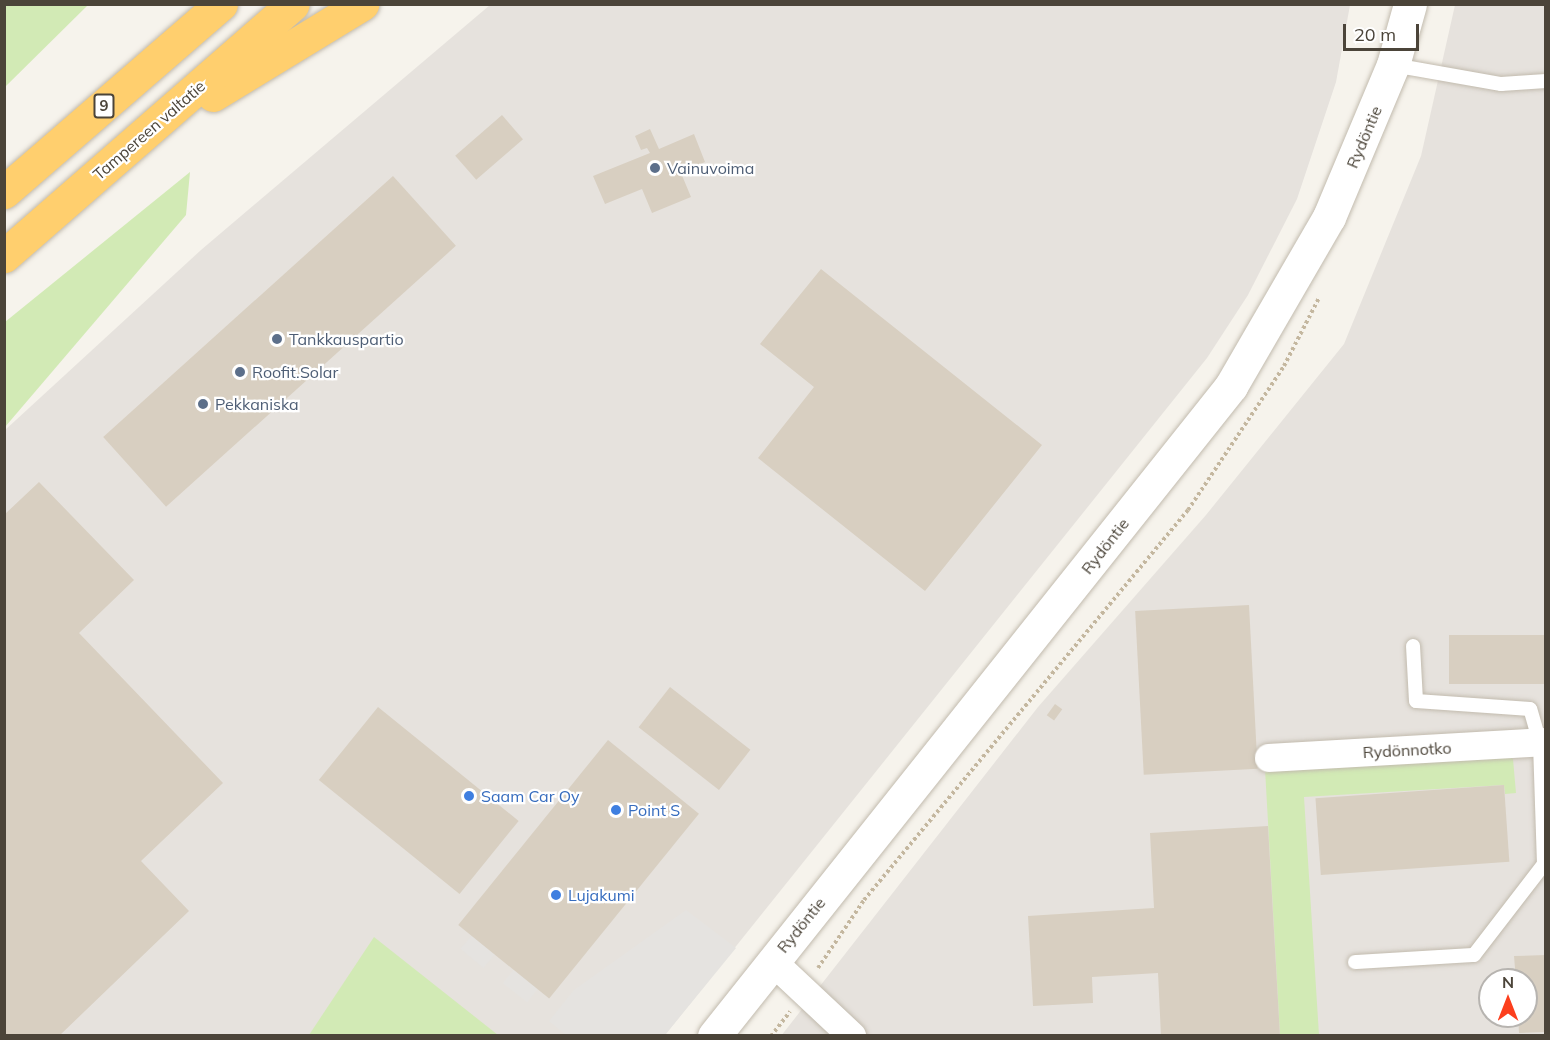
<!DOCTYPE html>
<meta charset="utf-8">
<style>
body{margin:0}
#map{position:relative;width:1550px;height:1040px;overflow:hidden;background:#f6f3ec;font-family:Mulish,sans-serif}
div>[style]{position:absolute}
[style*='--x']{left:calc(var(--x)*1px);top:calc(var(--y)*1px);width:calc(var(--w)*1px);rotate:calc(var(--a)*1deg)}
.industrial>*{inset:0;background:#e6e2dd}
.green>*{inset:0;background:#d2eab5}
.parking>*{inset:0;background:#e5e3e0;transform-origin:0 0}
.building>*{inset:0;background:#d8cfc1;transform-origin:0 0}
.path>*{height:4px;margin-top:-2px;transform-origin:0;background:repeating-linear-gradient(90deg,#c4b79f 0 3px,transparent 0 6px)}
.roads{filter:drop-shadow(0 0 2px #c2bbae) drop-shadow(0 0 2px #c2bbae)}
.service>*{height:14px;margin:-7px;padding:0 7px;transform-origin:7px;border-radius:7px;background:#fff}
.minor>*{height:28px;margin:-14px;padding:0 14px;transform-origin:14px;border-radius:14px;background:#fff}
.tertiary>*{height:33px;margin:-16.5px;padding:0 16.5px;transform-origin:16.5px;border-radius:16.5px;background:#fff}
.motorway>*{height:33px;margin:-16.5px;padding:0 16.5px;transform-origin:16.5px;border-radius:16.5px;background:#ffcf6e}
.dots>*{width:16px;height:16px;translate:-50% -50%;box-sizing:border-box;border:3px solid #fff;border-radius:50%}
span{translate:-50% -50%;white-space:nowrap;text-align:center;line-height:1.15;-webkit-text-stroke:4.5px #fff;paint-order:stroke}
.shield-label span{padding:2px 4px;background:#fff;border:2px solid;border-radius:4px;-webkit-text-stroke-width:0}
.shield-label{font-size:15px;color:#4b4439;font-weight:700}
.street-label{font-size:16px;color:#4b4439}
.service-label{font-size:16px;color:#4e5e75}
.left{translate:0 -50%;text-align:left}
.shop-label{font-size:16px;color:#366cbe}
.frame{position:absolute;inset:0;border:6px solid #4b4439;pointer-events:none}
.north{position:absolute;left:1478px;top:968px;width:60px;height:60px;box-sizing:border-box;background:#fff;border:2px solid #b7b4b0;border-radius:50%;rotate:0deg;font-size:16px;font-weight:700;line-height:24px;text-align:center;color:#4b4439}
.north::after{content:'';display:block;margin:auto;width:21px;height:27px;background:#fc3f1d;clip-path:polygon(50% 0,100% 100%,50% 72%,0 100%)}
.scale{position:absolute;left:1343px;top:24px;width:76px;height:27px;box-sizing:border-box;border:3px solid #4b4439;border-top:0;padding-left:8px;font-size:18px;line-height:21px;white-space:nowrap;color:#4b4439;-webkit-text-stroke:4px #fff;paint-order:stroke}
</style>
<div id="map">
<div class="industrial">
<div style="clip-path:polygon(490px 5px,1350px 5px,1336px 82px,1297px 199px,1248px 295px,1207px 358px,665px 1035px,5px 1035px,4px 431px,201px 250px)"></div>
<div style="clip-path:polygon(evenodd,1455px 5px,1545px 5px,1545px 1035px,781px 1036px,1038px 707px,1206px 515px,1344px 344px,1421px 156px,1455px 5px,1490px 980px,1526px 980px,1526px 1016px,1490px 1016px,1490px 980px)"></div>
</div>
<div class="green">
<div style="clip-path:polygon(5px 4px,88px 4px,88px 5px,5px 87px)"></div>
<div style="clip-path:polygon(190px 172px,186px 215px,5px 427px,5px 322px)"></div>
<div style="clip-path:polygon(1505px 753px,1513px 759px,1516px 793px,1505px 794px,1504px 785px,1304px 797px,1319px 1035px,1280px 1035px,1265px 769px)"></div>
<div style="clip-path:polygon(374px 937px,498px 1035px,309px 1035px)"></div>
</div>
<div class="parking">
<div style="clip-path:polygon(686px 910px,736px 948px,665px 1035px,566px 1035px,549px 1021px,574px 990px)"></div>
<div style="left:472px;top:935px;width:30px;height:18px;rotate:40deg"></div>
<div style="left:514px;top:969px;width:31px;height:18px;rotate:38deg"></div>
</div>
<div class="building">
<div style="left:502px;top:115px;width:32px;height:62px;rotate:49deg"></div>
<div style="clip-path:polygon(650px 129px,659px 149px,694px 134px,705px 162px,681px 173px,691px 197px,652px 213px,642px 189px,605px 204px,593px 176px,650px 153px,647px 148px,641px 150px,635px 136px)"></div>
<div style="left:393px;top:176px;width:94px;height:390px;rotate:48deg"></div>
<div style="clip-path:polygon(821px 269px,1042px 445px,925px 591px,758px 458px,814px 387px,760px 344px)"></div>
<div style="clip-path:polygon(39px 482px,134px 580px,79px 633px,223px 783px,141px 861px,189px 911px,59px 1036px,4px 1036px,4px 515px)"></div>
<div style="left:1249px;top:605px;width:164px;height:114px;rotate:87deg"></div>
<div style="left:1546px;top:635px;width:49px;height:97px;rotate:90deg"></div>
<div style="left:670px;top:687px;width:102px;height:51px;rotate:38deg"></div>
<div style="left:1055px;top:704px;width:9px;height:14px;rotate:36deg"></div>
<div style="left:378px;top:707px;width:181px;height:94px;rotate:39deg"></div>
<div style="left:608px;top:740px;width:117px;height:238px;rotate:39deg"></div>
<div style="left:1504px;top:785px;width:77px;height:189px;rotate:86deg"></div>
<div style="clip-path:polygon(1268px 826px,1280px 1036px,1161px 1036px,1158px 973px,1092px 977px,1093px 1003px,1033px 1006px,1028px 916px,1154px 908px,1150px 833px)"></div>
<div style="clip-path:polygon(1546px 955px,1546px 1032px,1519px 1033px,1518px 1016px,1526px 1016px,1526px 980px,1516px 980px,1514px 956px)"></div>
</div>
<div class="path">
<div style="--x:818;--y:968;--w:82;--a:-55.9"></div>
<div style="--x:864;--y:900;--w:507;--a:-50.28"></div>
<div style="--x:1188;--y:510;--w:173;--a:-56.3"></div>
<div style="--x:1284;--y:366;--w:76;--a:-62.8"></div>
<div style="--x:771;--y:1036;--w:31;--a:-52"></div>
</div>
<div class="roads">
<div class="service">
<div style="--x:1393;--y:65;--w:110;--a:10"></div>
<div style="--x:1501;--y:84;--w:45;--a:-3.8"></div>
<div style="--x:1355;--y:962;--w:119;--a:-3.4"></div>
<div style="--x:1474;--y:955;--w:115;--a:-52.4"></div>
<div style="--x:1544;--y:864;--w:121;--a:-91.9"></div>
<div style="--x:1540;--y:743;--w:35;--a:-106"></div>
<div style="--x:1530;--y:709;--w:114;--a:-176"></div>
<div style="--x:1416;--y:701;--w:55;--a:-93.1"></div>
</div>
<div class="minor">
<div style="--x:1269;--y:758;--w:277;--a:-3.3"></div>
<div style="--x:772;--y:961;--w:110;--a:43.2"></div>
</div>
<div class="tertiary">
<div style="--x:714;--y:1036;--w:831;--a:-51.5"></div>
<div style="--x:1231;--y:386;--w:195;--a:-59.9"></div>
<div style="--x:1329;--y:217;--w:165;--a:-67.2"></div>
<div style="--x:1393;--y:65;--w:63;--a:-74.4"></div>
</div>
<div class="motorway">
<div style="--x:213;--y:95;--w:175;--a:-31.4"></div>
<div style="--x:4;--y:192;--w:287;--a:-40.9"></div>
<div style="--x:4;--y:256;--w:383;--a:-41.1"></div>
</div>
</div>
<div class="dots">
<div style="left:655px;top:168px;background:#5c6f8a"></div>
<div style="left:277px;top:339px;background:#5c6f8a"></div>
<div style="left:240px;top:372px;background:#5c6f8a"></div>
<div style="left:203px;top:404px;background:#5c6f8a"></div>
<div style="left:469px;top:796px;background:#3f7fe0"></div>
<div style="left:616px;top:810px;background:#3f7fe0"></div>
<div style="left:556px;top:895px;background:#3f7fe0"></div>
</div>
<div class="shield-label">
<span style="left:104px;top:106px">9</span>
</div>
<div class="street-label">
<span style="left:149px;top:130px;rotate:-41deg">Tampereen valtatie</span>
<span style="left:1364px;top:137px;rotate:-67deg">Rydöntie</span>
<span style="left:1105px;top:546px;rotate:-52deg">Rydöntie</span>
<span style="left:1407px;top:750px;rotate:-3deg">Rydönnotko</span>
<span style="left:801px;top:925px;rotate:-51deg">Rydöntie</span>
</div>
<div class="service-label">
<span class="left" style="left:667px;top:168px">Vainuvoima</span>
<span class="left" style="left:289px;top:339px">Tankkauspartio</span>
<span class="left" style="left:252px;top:372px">Roofit.Solar</span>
<span class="left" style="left:215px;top:404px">Pekkaniska</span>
</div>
<div class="shop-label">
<span class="left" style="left:481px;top:796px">Saam Car Oy</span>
<span class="left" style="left:628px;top:810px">Point S</span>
<span class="left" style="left:568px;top:895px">Lujakumi</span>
</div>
<div class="frame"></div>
<div class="north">N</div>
<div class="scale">20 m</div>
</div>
